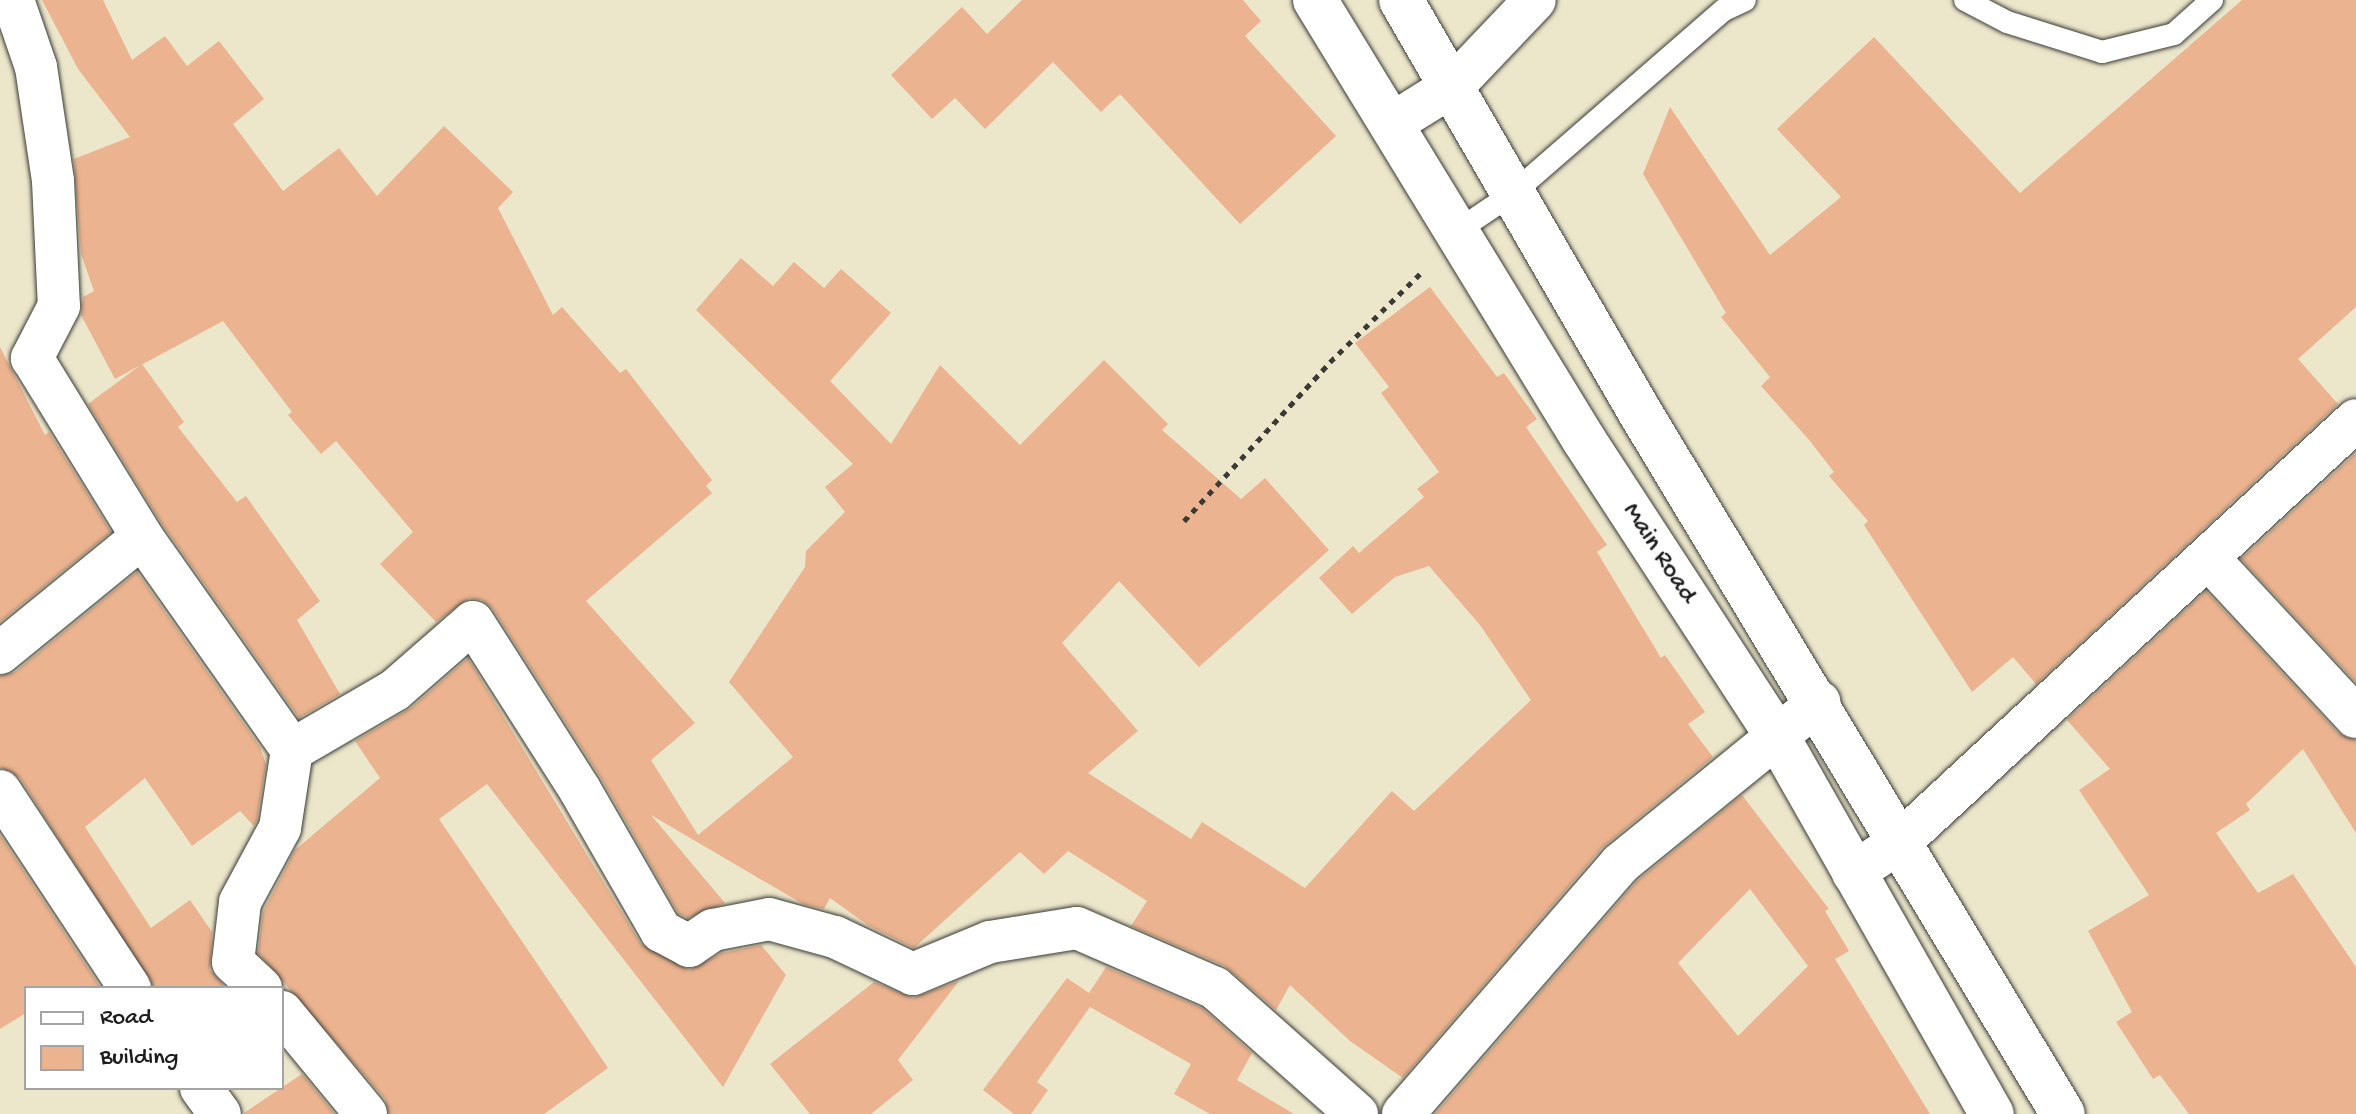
<!DOCTYPE html>
<style>
body{margin:0}
#map{position:relative;width:2356px;height:1114px;overflow:hidden;background:#ece7cb;font-family:"Gochi Hand",sans-serif}
div>[style]{position:absolute}
[style*='--x']{left:calc(var(--x)*1px);top:calc(var(--y)*1px);width:calc(var(--w)*1px);rotate:calc(var(--a)*1deg)}
.building>*{inset:0;background:#ebb38f}
.path>*{height:5px;margin-top:-2.5px;transform-origin:0;background:repeating-linear-gradient(90deg,#3b3a36 0 6px,transparent 0 12px)}
.roads{filter:drop-shadow(0 0 2px #3b3a36) drop-shadow(0 0 2px #3b3a36)}
.lane>*{height:22px;margin:-11px;padding:0 11px;transform-origin:11px;border-radius:11px;background:#fff}
.street>*{height:42px;margin:-21px;padding:0 21px;transform-origin:21px;border-radius:21px;background:#fff}
.primary>*{height:44px;margin:-22px;padding:0 22px;transform-origin:22px;border-radius:22px;background:#fff}
span{translate:-50% -50%;white-space:nowrap;text-align:center;line-height:1.15;-webkit-text-stroke:8px #fff;paint-order:stroke}
.street-label{font-size:26px;color:#1c1c1c}
.legend{position:absolute;left:24px;top:986px;width:260px;height:104px;box-sizing:border-box;background:#fff;border:2px solid #a4a4a4;margin:0;padding:10px 14px;list-style:none;font-size:24px;color:#1c1c1c}
.legend li{display:flex;align-items:center;gap:16px;height:40px}
.legend b{width:40px;border:2px solid #a4a4a4}
</style>
<div id="map">
<div class="building">
<div style="clip-path:polygon(42px 0,103px 0,132px 60px,165px 36px,187px 66px,219px 41px,264px 99px,233px 124px,283px 191px,339px 148px,377px 196px,444px 126px,513px 192px,498px 208px,553px 315px,562px 307px,620px 373px,626px 369px,712px 480px,706px 486px,712px 493px,586px 601px,695px 723px,651px 760px,698px 835px,793px 757px,729px 682px,805px 567px,806px 551px,845px 512px,825px 487px,853px 464px,696px 310px,741px 258px,773px 286px,794px 262px,824px 288px,841px 269px,891px 313px,830px 381px,891px 444px,940px 365px,1020px 445px,1104px 360px,1168px 424px,1162px 430px,1241px 499px,1265px 478px,1329px 550px,1199px 667px,1119px 581px,1062px 643px,1138px 731px,1088px 773px,1191px 839px,1202px 822px,1305px 888px,1392px 791px,1414px 811px,1531px 700px,1480px 625px,1429px 566px,1395px 577px,1352px 614px,1319px 578px,1353px 546px,1359px 553px,1424px 497px,1417px 489px,1439px 472px,1381px 393px,1389px 387px,1355px 343px,1430px 287px,1497px 377px,1504px 373px,1537px 419px,1526px 427px,1607px 545px,1597px 552px,1661px 658px,1665px 655px,1705px 712px,1688px 724px,1713px 757px,1602px 848px,1403px 1078px,1350px 1041px,1290px 985px,1276px 1010px,1225px 966px,1131px 926px,1147px 901px,1068px 851px,1044px 874px,1020px 852px,914px 948px,869px 926px,830px 898px,824px 909px,803px 904px,651px 815px,725px 903px,688px 918px,678px 913px,601px 778px,493px 609px,482px 600px,469px 598px,436px 622px,380px 564px,413px 532px,336px 441px,321px 454px,288px 415px,292px 412px,223px 321px,115px 379px,81px 315px,83px 297px,94px 291px,81px 254px,74px 159px,130px 137px,78px 69px)"></div>
<div style="clip-path:polygon(1022px 0,1243px 0,1261px 21px,1245px 36px,1336px 136px,1240px 224px,1120px 94px,1101px 112px,1053px 62px,985px 129px,955px 98px,932px 119px,891px 75px,962px 7px,987px 34px)"></div>
<div style="clip-path:polygon(2242px 0,2356px 0,2356px 307px,2298px 359px,2338px 404px,2036px 684px,2013px 657px,1972px 692px,1864px 525px,1868px 521px,1829px 476px,1834px 472px,1810px 441px,1761px 386px,1770px 377px,1721px 317px,1726px 313px,1643px 174px,1670px 107px,1770px 255px,1841px 197px,1777px 129px,1874px 37px,2020px 193px)"></div>
<div style="clip-path:polygon(0 347px,45px 435px,49px 432px,111px 532px,0 622px)"></div>
<div style="clip-path:polygon(142px 364px,184px 422px,178px 427px,237px 502px,246px 496px,320px 601px,297px 620px,340px 694px,299px 718px,162px 524px,88px 404px)"></div>
<div style="clip-path:polygon(2356px 453px,2356px 682px,2241px 559px)"></div>
<div style="clip-path:polygon(137px 572px,260px 747px,266px 764px,257px 820px,254px 826px,240px 811px,192px 846px,145px 778px,85px 827px,151px 928px,190px 900px,212px 932px,210px 970px,226px 988px,154px 988px,20px 778px,0 767px,0 676px,15px 672px)"></div>
<div style="clip-path:polygon(2206px 591px,2338px 733px,2356px 740px,2356px 833px,2303px 749px,2246px 804px,2250px 810px,2216px 833px,2258px 893px,2293px 874px,2356px 967px,2356px 1114px,2189px 1114px,2160px 1075px,2153px 1079px,2116px 1022px,2132px 1012px,2088px 931px,2149px 895px,2079px 790px,2110px 769px,2067px 720px)"></div>
<div style="clip-path:polygon(468px 658px,641px 944px,689px 970px,722px 953px,761px 945px,786px 975px,723px 1087px,487px 784px,439px 819px,608px 1068px,544px 1114px,389px 1114px,385px 1099px,258px 953px,263px 912px,295px 850px,380px 778px,355px 741px,411px 708px)"></div>
<div style="clip-path:polygon(evenodd,1742px 795px,1829px 909px,1825px 911px,1849px 951px,1835px 959px,1930px 1114px,1435px 1114px,1637px 881px,1742px 795px,1750px 889px,1808px 966px,1738px 1036px,1678px 963px,1750px 889px)"></div>
<div style="clip-path:polygon(0 835px,101px 988px,26px 988px,26px 1013px,0 1029px)"></div>
<div style="clip-path:polygon(1106px 967px,1202px 1008px,1252px 1053px,1237px 1080px,1294px 1114px,1210px 1114px,1174px 1094px,1191px 1064px,1090px 1007px,1037px 1082px,1048px 1090px,1031px 1114px,1014px 1114px,983px 1090px,1067px 978px,1089px 993px)"></div>
<div style="clip-path:polygon(959px 981px,898px 1060px,913px 1080px,871px 1114px,810px 1114px,770px 1064px,874px 982px,913px 998px)"></div>
<div style="clip-path:polygon(302px 1074px,335px 1114px,244px 1114px,244px 1113px)"></div>
</div>
<div class="path">
<div style="--x:1184;--y:521;--w:216;--a:-47.4"></div>
<div style="--x:1330;--y:362;--w:132;--a:-44.4"></div>
</div>
<div class="roads">
<div class="lane">
<div style="--x:1965;--y:0;--w:47;--a:27.6"></div>
<div style="--x:2007;--y:22;--w:100;--a:17.5"></div>
<div style="--x:2102;--y:52;--w:74;--a:-14"></div>
<div style="--x:2174;--y:34;--w:51;--a:-41.8"></div>
<div style="--x:1460;--y:229;--w:63;--a:-33.9"></div>
<div style="--x:1512;--y:194;--w:281;--a:-41"></div>
<div style="--x:1724;--y:10;--w:23;--a:-25"></div>
</div>
<div class="street">
<div style="--x:13;--y:0;--w:71;--a:71.1"></div>
<div style="--x:36;--y:67;--w:115;--a:81.5"></div>
<div style="--x:53;--y:181;--w:125;--a:87.3"></div>
<div style="--x:59;--y:306;--w:59;--a:117.4"></div>
<div style="--x:32;--y:358;--w:210;--a:58.4"></div>
<div style="--x:142;--y:537;--w:261;--a:54.8"></div>
<div style="--x:1393;--y:123;--w:72;--a:-31.9"></div>
<div style="--x:1454;--y:85;--w:117;--a:-46.4"></div>
<div style="--x:2208;--y:558;--w:217;--a:47.1"></div>
<div style="--x:0;--y:653;--w:183;--a:-39.2"></div>
<div style="--x:0;--y:791;--w:236;--a:56.6"></div>
<div style="--x:1853;--y:873;--w:56;--a:-33.4"></div>
<div style="--x:1900;--y:842;--w:621;--a:-42.78"></div>
<div style="--x:261;--y:988;--w:38;--a:-137"></div>
<div style="--x:233;--y:962;--w:60;--a:-83.3"></div>
<div style="--x:240;--y:902;--w:84;--a:-61.6"></div>
<div style="--x:280;--y:828;--w:79;--a:-81.3"></div>
<div style="--x:292;--y:750;--w:119;--a:-30.2"></div>
<div style="--x:395;--y:690;--w:103;--a:-41.1"></div>
<div style="--x:473;--y:622;--w:199;--a:57.5"></div>
<div style="--x:580;--y:790;--w:163;--a:60.1"></div>
<div style="--x:661;--y:931;--w:32;--a:28"></div>
<div style="--x:689;--y:946;--w:29;--a:-34"></div>
<div style="--x:713;--y:930;--w:57;--a:-11.1"></div>
<div style="--x:769;--y:919;--w:68;--a:15.3"></div>
<div style="--x:835;--y:937;--w:86;--a:25.4"></div>
<div style="--x:913;--y:974;--w:83;--a:-22.6"></div>
<div style="--x:990;--y:942;--w:88;--a:-9.1"></div>
<div style="--x:1077;--y:928;--w:150;--a:23.5"></div>
<div style="--x:1215;--y:988;--w:190;--a:41.6"></div>
<div style="--x:282;--y:1012;--w:132;--a:50.5"></div>
<div style="--x:201;--y:1088;--w:32;--a:54"></div>
<div style="--x:1403;--y:1114;--w:331;--a:-49"></div>
<div style="--x:1620;--y:864;--w:257;--a:-39.1"></div>
</div>
<div class="primary">
<div style="--x:1315;--y:0;--w:516;--a:58.56"></div>
<div style="--x:1584;--y:440;--w:353;--a:56.9"></div>
<div style="--x:1777;--y:736;--w:435;--a:60.4"></div>
<div style="--x:1401;--y:0;--w:479;--a:59.9"></div>
<div style="--x:1641;--y:414;--w:817;--a:58.92"></div>
</div>
</div>
<div class="street-label">
<span style="left:1658px;top:554px;rotate:57deg">Main Road</span>
</div>
<ul class="legend">
<li><b style="height:10px;background:#fff"></b>Road</li>
<li><b style="height:22px;background:#ebb38f"></b>Building</li>
</ul>
</div>
